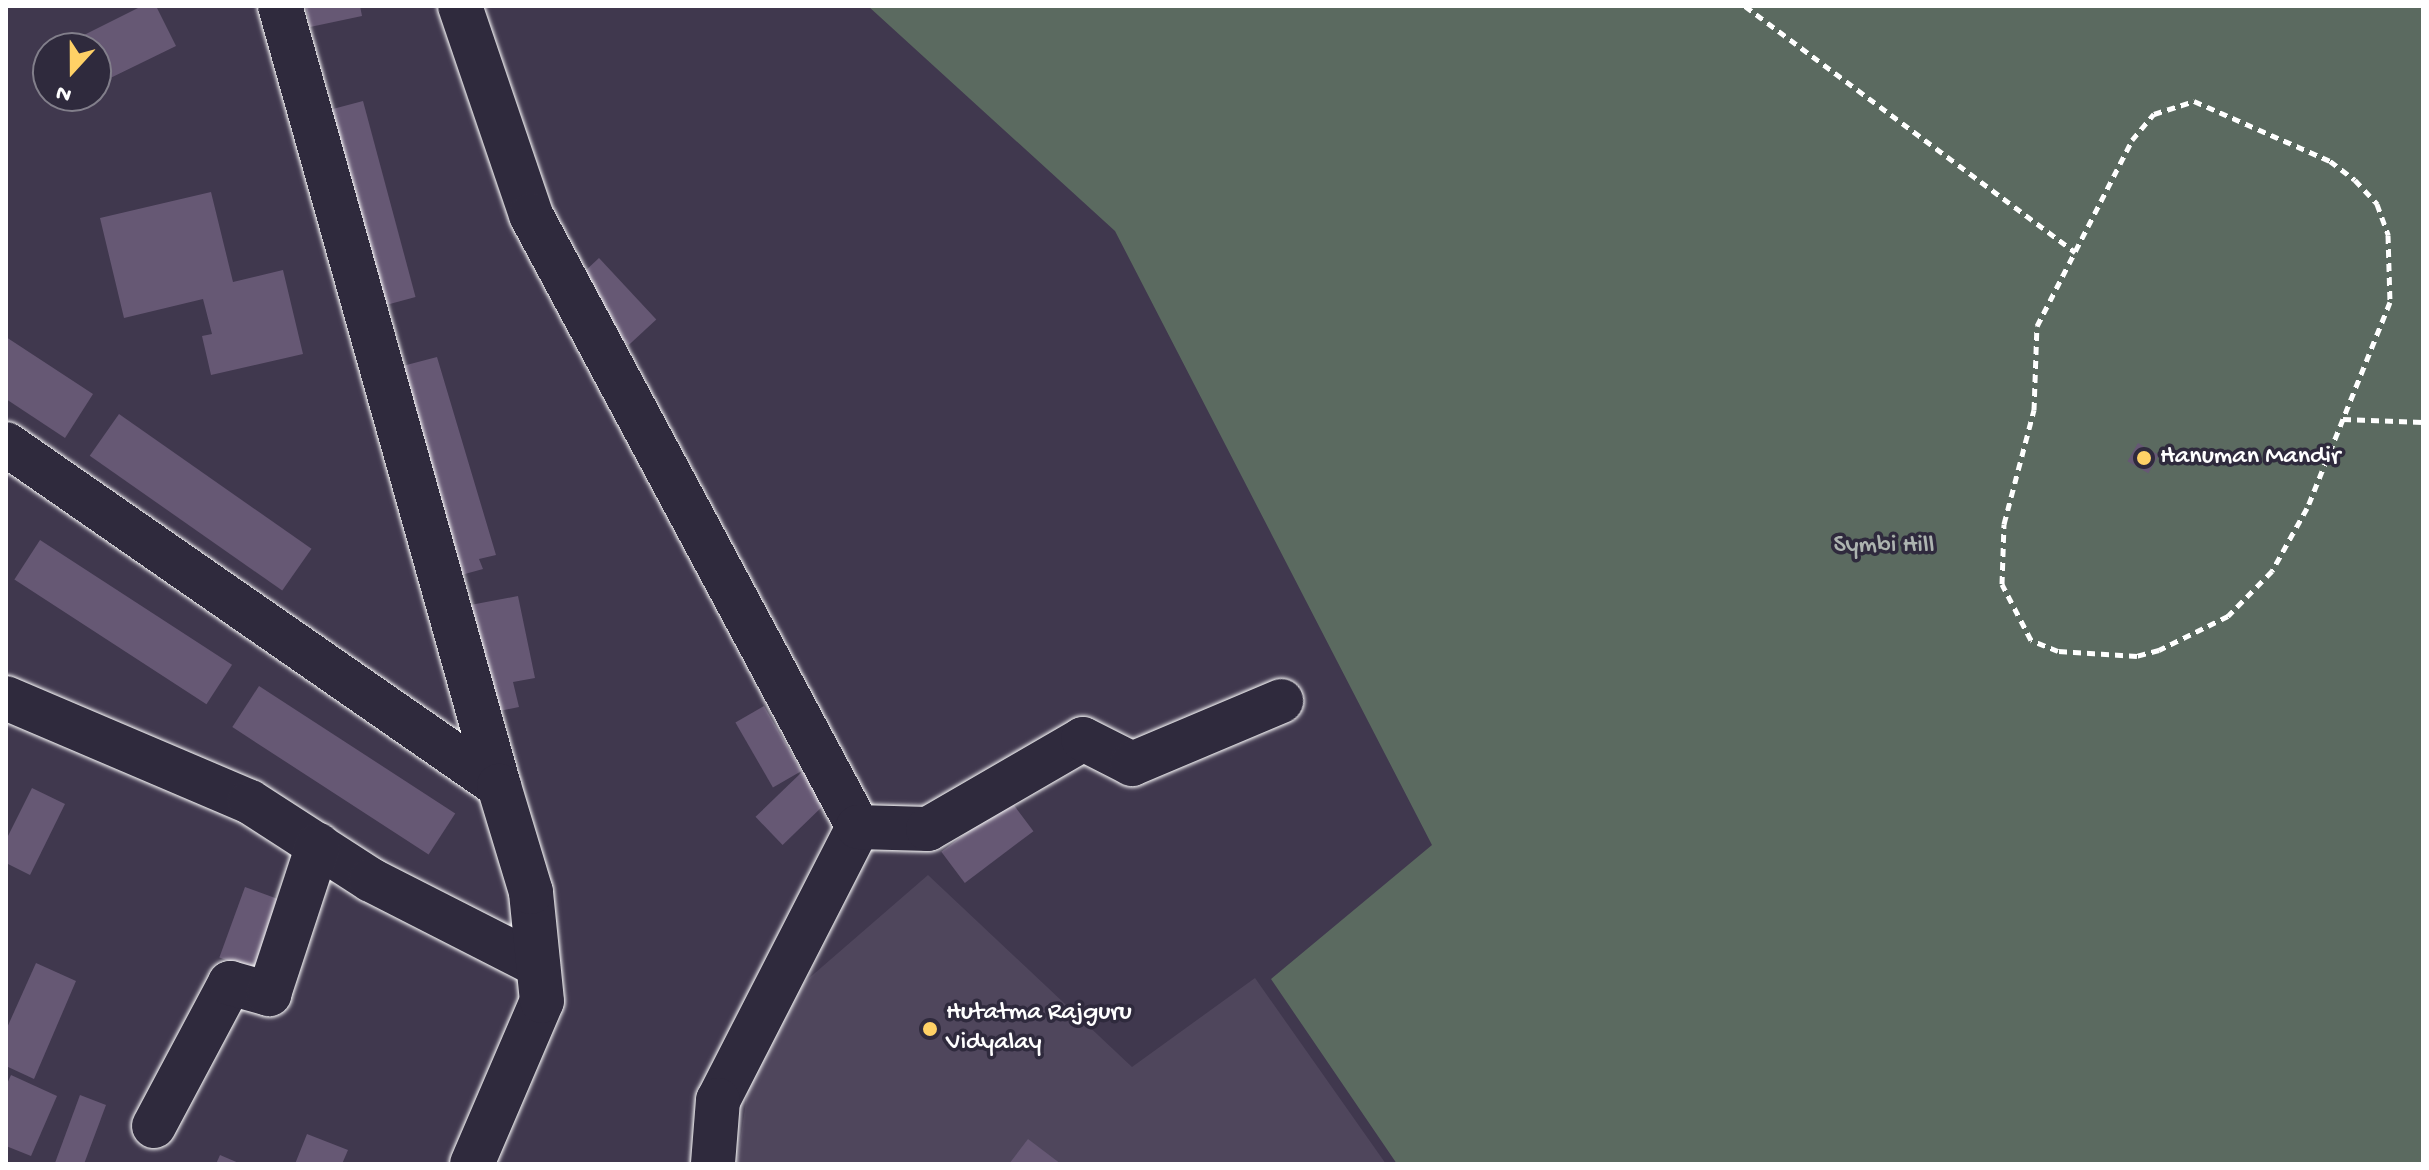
<!DOCTYPE html>
<style>
body{margin:0}
#map{position:relative;width:2429px;height:1170px;overflow:hidden;background:#40384e;font-family:"Gochi Hand",sans-serif}
div>[style]{position:absolute}
[style*='--x']{left:calc(var(--x)*1px);top:calc(var(--y)*1px);width:calc(var(--w)*1px);rotate:calc(var(--a)*1deg)}
.built>*{inset:0;background:#4f465c}
.green>*{inset:0;background:#5b6a60}
.building>*{inset:0;background:#665874;transform-origin:0 0}
.path>*{height:5px;margin-top:-2.5px;transform-origin:0;background:repeating-linear-gradient(90deg,#fff 0 8px,transparent 0 14px)}
.roads{filter:drop-shadow(0 0 2px #fff) drop-shadow(0 0 2px #fff)}
.minor>*{height:44px;margin:-22px;padding:0 22px;transform-origin:22px;border-radius:22px;background:#2f2a3d}
.dots>*{width:22px;height:22px;translate:-50% -50%;box-sizing:border-box;border:4px solid #2f2a3d;border-radius:50%}
span{translate:-50% -50%;white-space:nowrap;text-align:center;line-height:1.15;-webkit-text-stroke:7px #2f2a3d;paint-order:stroke}
.poi-label{font-size:26px;color:#fff}
.left{translate:0 -50%;text-align:left}
.park-label{font-size:26px;color:#adb4b0}
.frame{position:absolute;inset:0;border:8px solid #fff;pointer-events:none}
.north{position:absolute;left:32px;top:32px;width:80px;height:80px;box-sizing:border-box;background:#2f2a3d;border:2px solid #827f8b;border-radius:50%;rotate:201deg;font-size:22px;font-weight:700;line-height:32px;text-align:center;color:#fff}
.north::after{content:'';display:block;margin:auto;width:28px;height:36px;background:#ffd166;clip-path:polygon(50% 0,100% 100%,50% 72%,0 100%)}
</style>
<div id="map">
<div class="built">
<div style="clip-path:polygon(928px 875px,1132px 1067px,1255px 978px,1386px 1164px,737px 1164px,752px 1059px,785px 999px)"></div>
</div>
<div class="green">
<div style="clip-path:polygon(868px 6px,2423px 6px,2423px 1164px,1397px 1164px,1271px 979px,1432px 845px,1115px 231px)"></div>
</div>
<div class="building">
<div style="clip-path:polygon(142px 6px,156px 6px,176px 46px,96px 85px,96px 48px,76px 48px,72px 41px)"></div>
<div style="clip-path:polygon(306px 6px,360px 6px,362px 16px,310px 27px)"></div>
<div style="left:363px;top:101px;width:203px;height:42px;rotate:75deg"></div>
<div style="clip-path:polygon(211px 192px,233px 282px,283px 270px,303px 354px,211px 375px,202px 336px,212px 334px,203px 299px,124px 318px,100px 218px)"></div>
<div style="left:599px;top:258px;width:84px;height:38px;rotate:47deg"></div>
<div style="clip-path:polygon(6px 337px,93px 394px,65px 438px,6px 399px)"></div>
<div style="clip-path:polygon(437px 357px,496px 555px,479px 559px,483px 569px,454px 577px,395px 368px)"></div>
<div style="left:119px;top:414px;width:235px;height:51px;rotate:35deg"></div>
<div style="left:2138px;top:443px;width:24px;height:21px;rotate:30deg"></div>
<div style="left:40px;top:540px;width:229px;height:47px;rotate:33deg"></div>
<div style="clip-path:polygon(518px 596px,535px 678px,513px 682px,519px 707px,490px 713px,465px 606px)"></div>
<div style="left:259px;top:686px;width:234px;height:49px;rotate:33deg"></div>
<div style="left:764px;top:706px;width:75px;height:33px;rotate:60deg"></div>
<div style="left:803px;top:771px;width:39px;height:66px;rotate:46deg"></div>
<div style="clip-path:polygon(32px 788px,65px 804px,30px 875px,6px 863px,6px 840px)"></div>
<div style="left:1010px;top:800px;width:39px;height:86px;rotate:53deg"></div>
<div style="left:245px;top:887px;width:40px;height:75px;rotate:20deg"></div>
<div style="clip-path:polygon(36px 963px,76px 981px,34px 1079px,6px 1066px,6px 1030px)"></div>
<div style="clip-path:polygon(11px 1075px,57px 1096px,31px 1156px,6px 1146px,6px 1086px)"></div>
<div style="clip-path:polygon(80px 1095px,106px 1105px,84px 1164px,58px 1164px,55px 1163px)"></div>
<div style="clip-path:polygon(307px 1134px,348px 1150px,342px 1164px,295px 1164px)"></div>
<div style="clip-path:polygon(1028px 1139px,1061px 1164px,1009px 1164px)"></div>
<div style="clip-path:polygon(220px 1155px,241px 1164px,216px 1164px)"></div>
</div>
<div class="path">
<div style="--x:1745;--y:6;--w:412;--a:36.7"></div>
<div style="--x:2194;--y:101;--w:149;--a:23.8"></div>
<div style="--x:2330;--y:161;--w:31;--a:37"></div>
<div style="--x:2355;--y:180;--w:33;--a:47"></div>
<div style="--x:2377;--y:204;--w:33;--a:70"></div>
<div style="--x:2388;--y:235;--w:67;--a:88.3"></div>
<div style="--x:2390;--y:302;--w:222;--a:111.9"></div>
<div style="--x:2307;--y:508;--w:72;--a:119.1"></div>
<div style="--x:2272;--y:571;--w:63;--a:134.4"></div>
<div style="--x:2228;--y:616;--w:77;--a:153.8"></div>
<div style="--x:2159;--y:650;--w:23;--a:165"></div>
<div style="--x:2137;--y:656;--w:79;--a:-176.4"></div>
<div style="--x:2058;--y:651;--w:29;--a:-158"></div>
<div style="--x:2031;--y:640;--w:63;--a:-117.4"></div>
<div style="--x:2002;--y:584;--w:60;--a:-88.1"></div>
<div style="--x:2004;--y:524;--w:118;--a:-75.3"></div>
<div style="--x:2034;--y:410;--w:84;--a:-88"></div>
<div style="--x:2037;--y:326;--w:209;--a:-62.9"></div>
<div style="--x:2132;--y:140;--w:34;--a:-50"></div>
<div style="--x:2154;--y:114;--w:42;--a:-18"></div>
<div style="--x:2343;--y:419;--w:80;--a:2.1"></div>
</div>
<div class="roads">
<div class="minor">
<div style="--x:460;--y:6;--w:221;--a:71.2"></div>
<div style="--x:531;--y:215;--w:694;--a:61.88"></div>
<div style="--x:858;--y:827;--w:307;--a:117.1"></div>
<div style="--x:718;--y:1100;--w:64;--a:94.5"></div>
<div style="--x:6;--y:444;--w:600;--a:34.75"></div>
<div style="--x:499;--y:786;--w:810;--a:-105.68"></div>
<div style="--x:6;--y:698;--w:265;--a:23.1"></div>
<div style="--x:250;--y:802;--w:144;--a:32.8"></div>
<div style="--x:371;--y:880;--w:187;--a:27"></div>
<div style="--x:858;--y:827;--w:70;--a:1.6"></div>
<div style="--x:928;--y:829;--w:179;--a:-30.1"></div>
<div style="--x:1083;--y:739;--w:55;--a:27"></div>
<div style="--x:1132;--y:764;--w:162;--a:-22.9"></div>
<div style="--x:154;--y:1126;--w:162;--a:-62"></div>
<div style="--x:230;--y:983;--w:41;--a:15.8"></div>
<div style="--x:269;--y:994;--w:157;--a:-71.8"></div>
<div style="--x:472;--y:1164;--w:177;--a:-66.8"></div>
<div style="--x:542;--y:1001;--w:110;--a:-95.8"></div>
<div style="--x:531;--y:892;--w:111;--a:-106.8"></div>
</div>
</div>
<div class="dots">
<div style="left:2144px;top:458px;background:#ffd166"></div>
<div style="left:930px;top:1029px;background:#ffd166"></div>
</div>
<div class="poi-label">
<span class="left" style="left:2160px;top:458px">Hanuman Mandir</span>
<span class="left" style="left:946px;top:1029px">Hutatma Rajguru<br>Vidyalay</span>
</div>
<div class="park-label">
<span style="left:1884px;top:547px">Symbi Hill</span>
</div>
<div class="frame"></div>
<div class="north">N</div>
</div>
